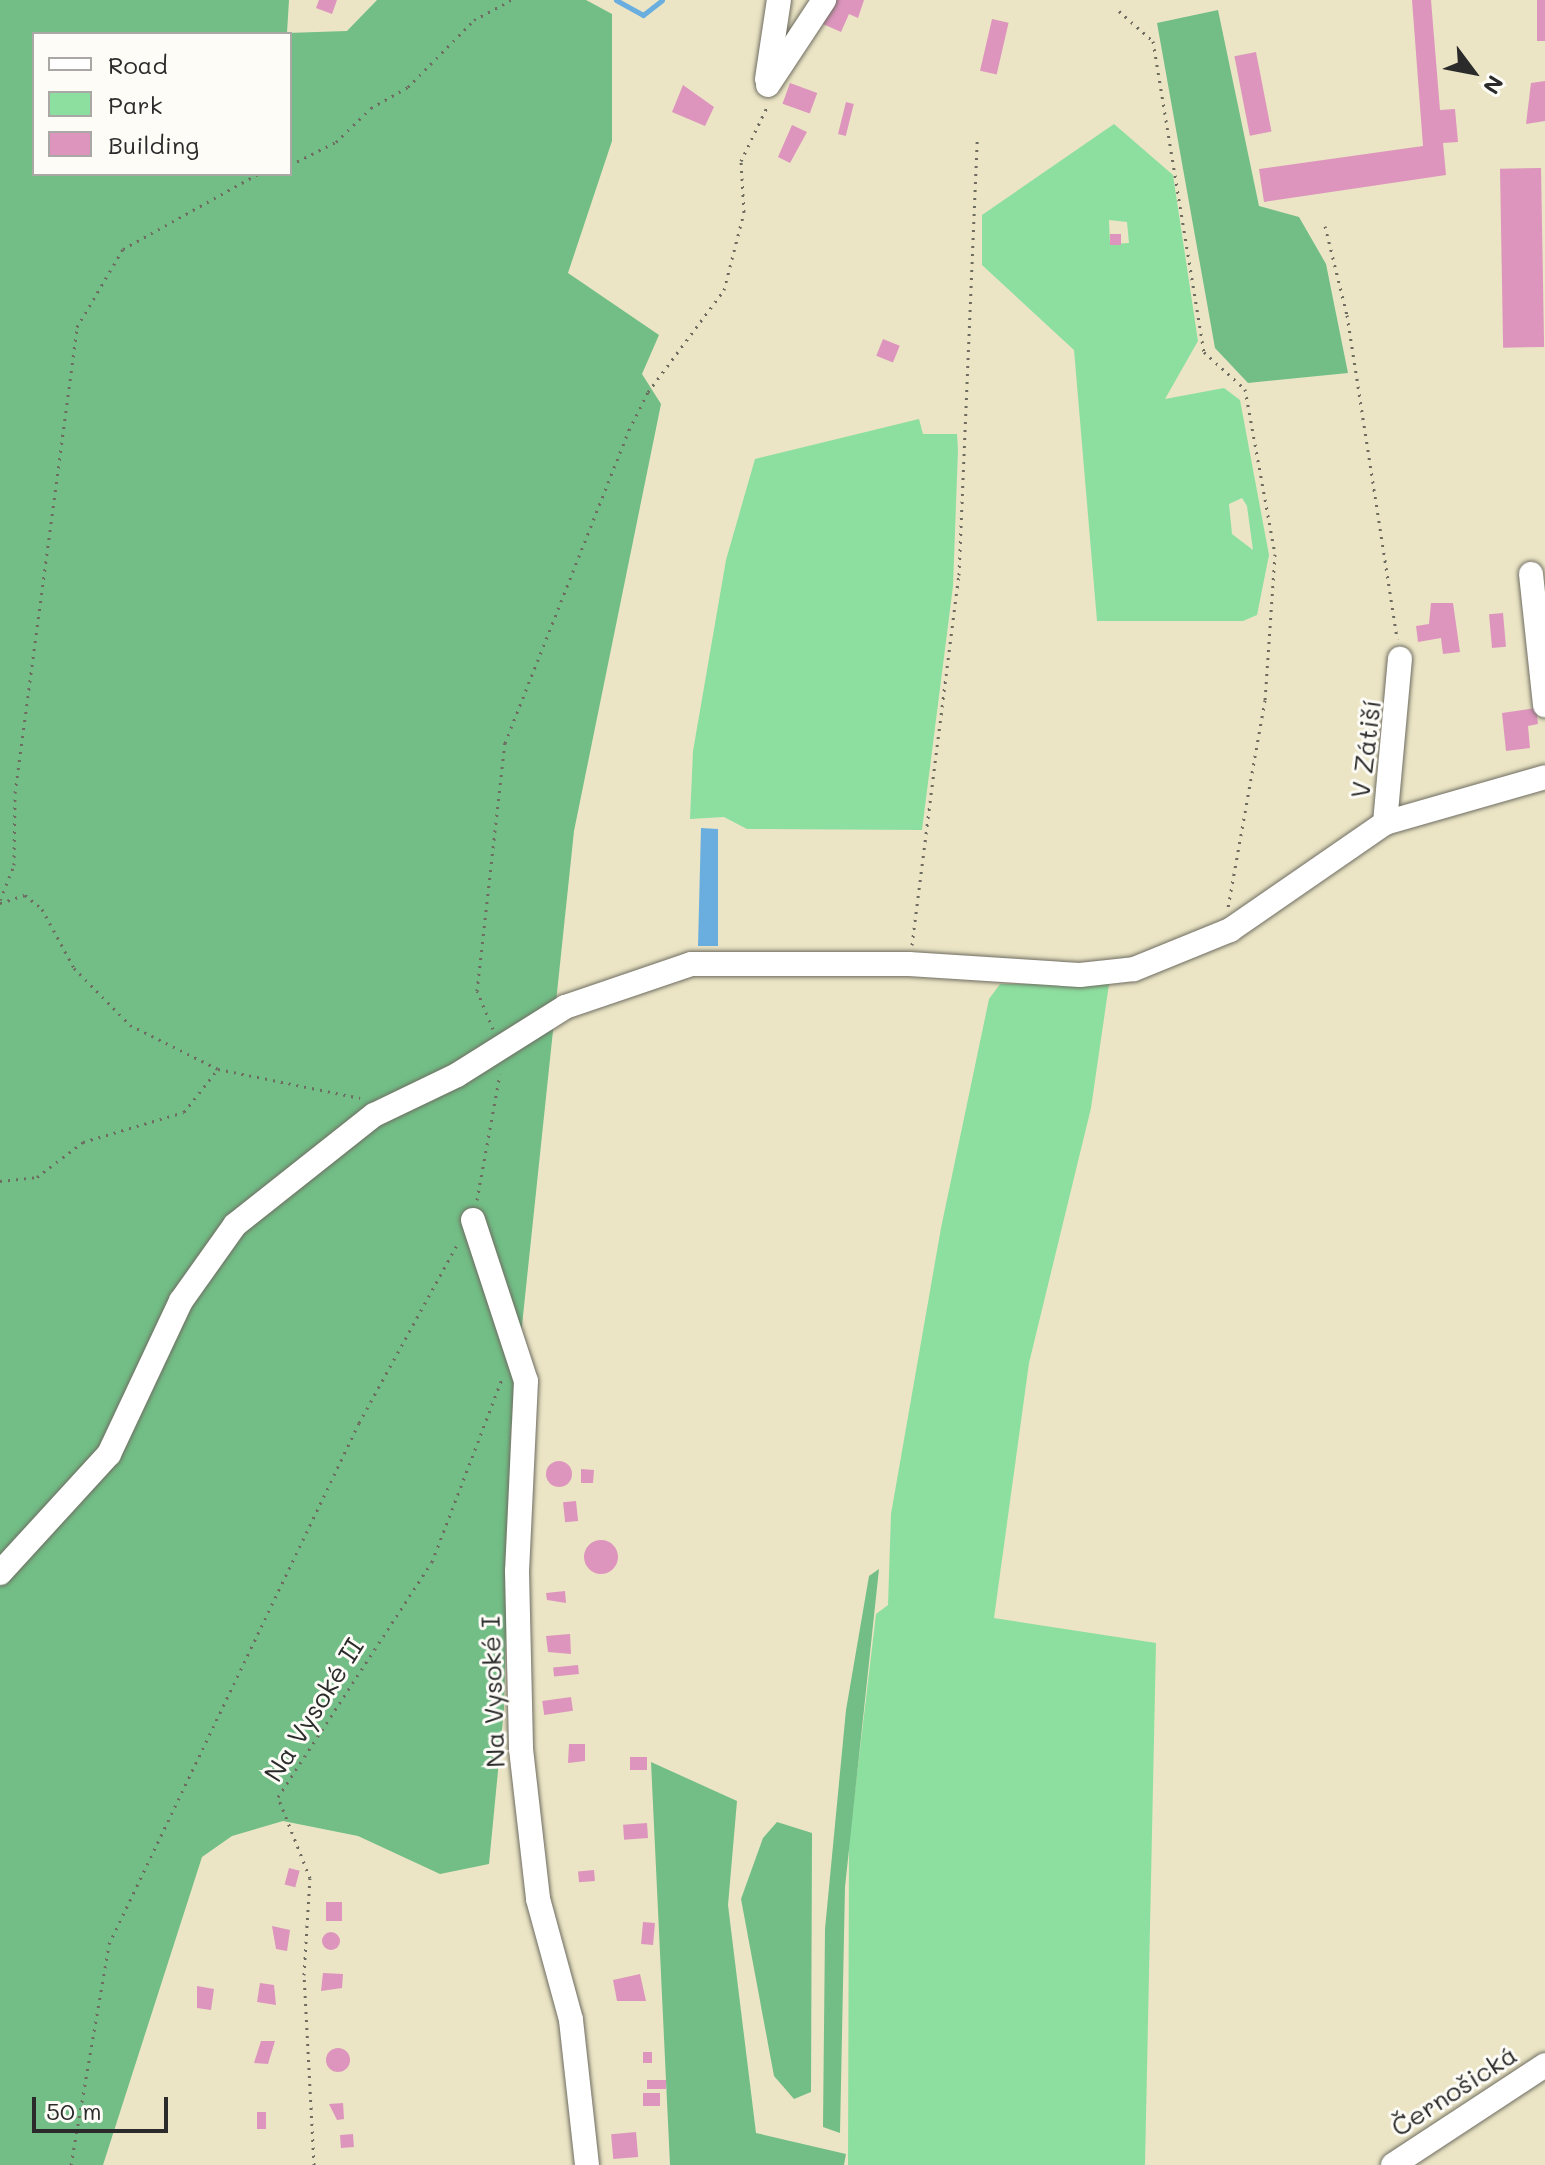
<!DOCTYPE html>
<meta charset="utf-8">
<style>
body{margin:0}
#map{position:relative;width:1545px;height:2165px;overflow:hidden;background:#ebe5c5;font-family:Mali,sans-serif}
div>[style]{position:absolute}
[style*='--x']{left:calc(var(--x)*1px);top:calc(var(--y)*1px);width:calc(var(--w)*1px);rotate:calc(var(--a)*1deg)}
.green>*{inset:0;background:#8ddf9f}
.forest>*{inset:0;background:#72be86}
.water>*{inset:0;background:#6aaedf}
.stream>*{height:5px;margin:-2.5px;padding:0 2.5px;transform-origin:2.5px;border-radius:2.5px;background:#6aaedf}
.building>*{inset:0;background:#dd95bd;transform-origin:0 0}
.round{border-radius:50%}
.path>*{height:3px;margin-top:-1.5px;transform-origin:0;background:repeating-linear-gradient(90deg,#6e6c61 0 2px,transparent 0 8px)}
.roads{filter:drop-shadow(0 0 2px #6e6c61) drop-shadow(0 0 2px #6e6c61)}
.minor>*{height:24px;margin:-12px;padding:0 12px;transform-origin:12px;border-radius:12px;background:#fff}
span{translate:-50% -50%;white-space:nowrap;text-align:center;line-height:1.15;-webkit-text-stroke:6px #fdfcf7;paint-order:stroke}
.street-label{font-size:26px;color:#2b2b2b}
.legend{position:absolute;left:32px;top:32px;width:260px;height:144px;box-sizing:border-box;background:#fdfcf7;border:2px solid #a9a8a5;margin:0;padding:10px 14px;list-style:none;font-size:24px;color:#2b2b2b}
.legend li{display:flex;align-items:center;gap:16px;height:40px}
.legend b{width:40px;border:2px solid #a9a8a5}
.north{position:absolute;left:1433px;top:32px;width:80px;height:80px;-webkit-text-stroke:6px #fdfcf7;paint-order:stroke;rotate:122deg;font-size:22px;font-weight:700;line-height:32px;text-align:center;color:#2b2b2b}
.north::after{content:'';display:block;margin:auto;width:28px;height:36px;background:#2b2b2b;clip-path:polygon(50% 0,100% 100%,50% 72%,0 100%)}
.scale{position:absolute;left:32px;top:2097px;width:136px;height:36px;box-sizing:border-box;border:4px solid #2b2b2b;border-top:0;padding-left:10px;font-size:24px;line-height:28px;white-space:nowrap;color:#2b2b2b;-webkit-text-stroke:6px #fdfcf7;paint-order:stroke}
</style>
<div id="map">
<div class="green">
<div style="clip-path:polygon(evenodd,1114px 124px,1173px 175px,1198px 341px,1165px 399px,1224px 388px,1240px 400px,1269px 555px,1257px 615px,1243px 621px,1097px 621px,1074px 350px,982px 265px,982px 215px,1114px 124px,1109px 220px,1127px 222px,1129px 243px,1110px 244px,1109px 220px,1114px 124px,1242px 498px,1247px 506px,1253px 550px,1232px 534px,1229px 504px,1242px 498px)"></div>
<div style="clip-path:polygon(919px 419px,923px 434px,957px 434px,958px 450px,953px 586px,922px 830px,747px 829px,724px 817px,690px 819px,693px 751px,726px 560px,755px 459px)"></div>
<div style="clip-path:polygon(1000px 984px,1109px 984px,1091px 1108px,1029px 1363px,994px 1618px,1156px 1643px,1145px 2165px,848px 2165px,849px 1842px,876px 1614px,888px 1605px,891px 1514px,941px 1228px,989px 999px)"></div>
</div>
<div class="forest">
<div style="clip-path:polygon(evenodd,0 0,289px 0,287px 33px,347px 31px,377px 0,586px 0,612px 14px,612px 141px,568px 273px,659px 335px,642px 374px,661px 404px,574px 831px,511px 1430px,504px 1709px,489px 1864px,440px 1874px,358px 1836px,283px 1821px,232px 1836px,202px 1857px,103px 2165px,0 2165px,0 0,34px 34px,290px 34px,290px 174px,34px 174px,34px 34px)"></div>
<div style="clip-path:polygon(1218px 10px,1259px 206px,1299px 217px,1326px 264px,1348px 373px,1248px 383px,1215px 348px,1157px 23px)"></div>
<div style="clip-path:polygon(879px 1569px,845px 1887px,840px 2133px,823px 2127px,825px 1929px,846px 1710px,869px 1576px)"></div>
<div style="clip-path:polygon(651px 1762px,737px 1801px,728px 1905px,756px 2133px,846px 2154px,844px 2165px,670px 2165px)"></div>
<div style="clip-path:polygon(777px 1822px,812px 1833px,811px 2092px,794px 2099px,774px 2076px,741px 1899px,763px 1838px)"></div>
</div>
<div class="water">
<div style="clip-path:polygon(701px 828px,718px 829px,718px 946px,698px 946px)"></div>
</div>
<div class="stream">
<div style="--x:616;--y:0;--w:31;--a:29"></div>
<div style="--x:643;--y:15;--w:24;--a:-38"></div>
</div>
<div class="building">
<div style="clip-path:polygon(319px 0,337px 0,332px 14px,316px 8px)"></div>
<div style="clip-path:polygon(835px 0,864px 0,858px 18px,849px 14px,841px 32px,823px 24px)"></div>
<div style="clip-path:polygon(1412px 0,1431px 0,1440px 110px,1455px 109px,1458px 142px,1443px 143px,1446px 175px,1264px 202px,1259px 169px,1423px 146px)"></div>
<div style="left:1537px;top:0;width:8px;height:41px"></div>
<div style="left:992px;top:19px;width:17px;height:53px;rotate:13deg"></div>
<div style="left:1256px;top:52px;width:81px;height:22px;rotate:79deg"></div>
<div style="clip-path:polygon(1545px 81px,1545px 121px,1526px 124px,1531px 83px)"></div>
<div style="left:790px;top:83px;width:29px;height:22px;rotate:20deg"></div>
<div style="clip-path:polygon(683px 85px,714px 107px,705px 126px,672px 112px)"></div>
<div style="left:846px;top:102px;width:8px;height:33px;rotate:14deg"></div>
<div style="clip-path:polygon(792px 125px,807px 132px,790px 163px,778px 157px)"></div>
<div style="left:1541px;top:168px;width:179px;height:41px;rotate:89deg"></div>
<div style="left:1110px;top:234px;width:11px;height:11px"></div>
<div style="left:883px;top:339px;width:18px;height:18px;rotate:22deg"></div>
<div style="clip-path:polygon(1431px 603px,1453px 603px,1460px 652px,1443px 654px,1441px 638px,1418px 642px,1416px 626px,1429px 624px)"></div>
<div style="left:1503px;top:613px;width:34px;height:14px;rotate:85deg"></div>
<div style="clip-path:polygon(1536px 708px,1538px 724px,1528px 726px,1530px 748px,1506px 751px,1502px 713px)"></div>
<div class="round" style="left:546px;top:1461px;width:26px;height:26px"></div>
<div style="clip-path:polygon(581px 1469px,594px 1470px,593px 1483px,581px 1483px)"></div>
<div style="left:576px;top:1501px;width:20px;height:13px;rotate:84deg"></div>
<div class="round" style="left:584px;top:1540px;width:34px;height:34px"></div>
<div style="clip-path:polygon(565px 1591px,566px 1603px,547px 1600px,546px 1593px)"></div>
<div style="clip-path:polygon(570px 1634px,571px 1654px,548px 1652px,546px 1636px)"></div>
<div style="left:578px;top:1665px;width:9px;height:25px;rotate:84deg"></div>
<div style="left:571px;top:1697px;width:14px;height:29px;rotate:82deg"></div>
<div style="clip-path:polygon(569px 1744px,585px 1744px,585px 1761px,568px 1763px)"></div>
<div style="left:647px;top:1757px;width:13px;height:17px;rotate:90deg"></div>
<div style="left:647px;top:1823px;width:15px;height:24px;rotate:86deg"></div>
<div style="left:289px;top:1868px;width:11px;height:17px;rotate:15deg"></div>
<div style="left:594px;top:1870px;width:11px;height:16px;rotate:85deg"></div>
<div style="left:326px;top:1902px;width:16px;height:19px"></div>
<div style="left:643px;top:1922px;width:12px;height:22px;rotate:5deg"></div>
<div style="clip-path:polygon(272px 1926px,290px 1930px,287px 1951px,276px 1949px)"></div>
<div class="round" style="left:322px;top:1932px;width:18px;height:18px"></div>
<div style="clip-path:polygon(323px 1973px,343px 1974px,342px 1988px,321px 1991px)"></div>
<div style="clip-path:polygon(640px 1974px,646px 2001px,617px 2001px,613px 1980px)"></div>
<div style="clip-path:polygon(260px 1983px,274px 1985px,276px 2005px,257px 2002px)"></div>
<div style="clip-path:polygon(197px 1986px,214px 1989px,211px 2010px,197px 2008px)"></div>
<div style="clip-path:polygon(261px 2041px,275px 2041px,268px 2064px,254px 2063px)"></div>
<div class="round" style="left:326px;top:2048px;width:24px;height:24px"></div>
<div style="left:643px;top:2052px;width:9px;height:11px"></div>
<div style="left:666px;top:2080px;width:9px;height:19px;rotate:90deg"></div>
<div style="left:660px;top:2093px;width:13px;height:17px;rotate:90deg"></div>
<div style="clip-path:polygon(343px 2103px,344px 2119px,337px 2120px,329px 2104px)"></div>
<div style="left:257px;top:2112px;width:9px;height:17px"></div>
<div style="left:636px;top:2132px;width:25px;height:25px;rotate:85deg"></div>
<div style="left:353px;top:2134px;width:13px;height:13px;rotate:86deg"></div>
</div>
<div class="path">
<div style="--x:1119;--y:11;--w:45;--a:41.4"></div>
<div style="--x:1153;--y:41;--w:315;--a:80.7"></div>
<div style="--x:1204;--y:352;--w:55;--a:42.1"></div>
<div style="--x:1245;--y:389;--w:168;--a:79.7"></div>
<div style="--x:1275;--y:554;--w:146;--a:93.9"></div>
<div style="--x:1265;--y:700;--w:210;--a:100.1"></div>
<div style="--x:290;--y:165;--w:51;--a:-26.6"></div>
<div style="--x:336;--y:142;--w:49;--a:-44.2"></div>
<div style="--x:371;--y:108;--w:43;--a:-29.6"></div>
<div style="--x:408;--y:87;--w:94;--a:-45.4"></div>
<div style="--x:474;--y:20;--w:42;--a:-28.4"></div>
<div style="--x:1325;--y:226;--w:92;--a:76.1"></div>
<div style="--x:1347;--y:315;--w:328;--a:81.2"></div>
<div style="--x:0;--y:900;--w:38;--a:-68"></div>
<div style="--x:14;--y:865;--w:72;--a:-89.2"></div>
<div style="--x:15;--y:793;--w:470;--a:-82.4"></div>
<div style="--x:77;--y:327;--w:91;--a:-59.5"></div>
<div style="--x:123;--y:249;--w:154;--a:-29.1"></div>
<div style="--x:0;--y:903;--w:26;--a:-18"></div>
<div style="--x:25;--y:895;--w:22;--a:39"></div>
<div style="--x:42;--y:909;--w:67;--a:61.5"></div>
<div style="--x:74;--y:968;--w:80;--a:45.5"></div>
<div style="--x:130;--y:1025;--w:98;--a:26.6"></div>
<div style="--x:218;--y:1069;--w:145;--a:11.5"></div>
<div style="--x:912;--y:945;--w:373;--a:-82.8"></div>
<div style="--x:959;--y:575;--w:438;--a:-87.6"></div>
<div style="--x:493;--y:1029;--w:41;--a:-112.8"></div>
<div style="--x:477;--y:991;--w:250;--a:-83.6"></div>
<div style="--x:505;--y:743;--w:337;--a:-68.4"></div>
<div style="--x:629;--y:430;--w:42;--a:-63.4"></div>
<div style="--x:648;--y:392;--w:127;--a:-53.3"></div>
<div style="--x:724;--y:290;--w:81;--a:-75.6"></div>
<div style="--x:744;--y:212;--w:51;--a:-93.4"></div>
<div style="--x:741;--y:161;--w:62;--a:-64.3"></div>
<div style="--x:0;--y:1181;--w:37;--a:-6"></div>
<div style="--x:37;--y:1177;--w:58;--a:-37.3"></div>
<div style="--x:83;--y:1142;--w:105;--a:-16.5"></div>
<div style="--x:184;--y:1112;--w:55;--a:-51.7"></div>
<div style="--x:477;--y:1200;--w:128;--a:-79.7"></div>
<div style="--x:71;--y:2165;--w:224;--a:-80.2"></div>
<div style="--x:109;--y:1944;--w:578;--a:-64.37"></div>
<div style="--x:359;--y:1423;--w:205;--a:-61.2"></div>
<div style="--x:314;--y:2165;--w:190;--a:-93"></div>
<div style="--x:304;--y:1975;--w:97;--a:-86.5"></div>
<div style="--x:310;--y:1878;--w:87;--a:-111.6"></div>
<div style="--x:278;--y:1797;--w:281;--a:-56.8"></div>
<div style="--x:432;--y:1562;--w:196;--a:-69.1"></div>
</div>
<div class="roads">
<div class="minor">
<div style="--x:767;--y:79;--w:80;--a:-81.4"></div>
<div style="--x:768;--y:85;--w:102;--a:-56.6"></div>
<div style="--x:1531;--y:574;--w:132;--a:83.9"></div>
<div style="--x:1385;--y:823;--w:165;--a:-84.8"></div>
<div style="--x:473;--y:1220;--w:169;--a:71.8"></div>
<div style="--x:526;--y:1381;--w:190;--a:92.7"></div>
<div style="--x:517;--y:1571;--w:178;--a:88.7"></div>
<div style="--x:521;--y:1749;--w:151;--a:83.5"></div>
<div style="--x:538;--y:1899;--w:125;--a:74.7"></div>
<div style="--x:571;--y:2020;--w:146;--a:83.7"></div>
<div style="--x:0;--y:1573;--w:161;--a:-47.5"></div>
<div style="--x:109;--y:1454;--w:169;--a:-64.8"></div>
<div style="--x:181;--y:1301;--w:93;--a:-54.6"></div>
<div style="--x:235;--y:1225;--w:177;--a:-38.4"></div>
<div style="--x:374;--y:1115;--w:92;--a:-25.7"></div>
<div style="--x:457;--y:1075;--w:128;--a:-32.2"></div>
<div style="--x:565;--y:1007;--w:133;--a:-18.8"></div>
<div style="--x:691;--y:964;--w:218;--a:0"></div>
<div style="--x:909;--y:964;--w:171;--a:3.7"></div>
<div style="--x:1080;--y:975;--w:54;--a:-6.3"></div>
<div style="--x:1134;--y:969;--w:104;--a:-22.1"></div>
<div style="--x:1230;--y:930;--w:188;--a:-34.6"></div>
<div style="--x:1385;--y:823;--w:166;--a:-16"></div>
<div style="--x:1393;--y:2165;--w:182;--a:-33.3"></div>
</div>
</div>
<div class="street-label">
<span style="left:1366px;top:749px;rotate:-83deg">V Zátiší</span>
<span style="left:493px;top:1692px;rotate:-92deg">Na Vysoké I</span>
<span style="left:314px;top:1710px;rotate:-58deg">Na Vysoké II</span>
<span style="left:1454px;top:2091px;rotate:-33deg">Černošická</span>
</div>
<ul class="legend">
<li><b style="height:10px;background:#fff"></b>Road</li>
<li><b style="height:22px;background:#8ddf9f"></b>Park</li>
<li><b style="height:22px;background:#dd95bd"></b>Building</li>
</ul>
<div class="north">N</div>
<div class="scale">50 m</div>
</div>
